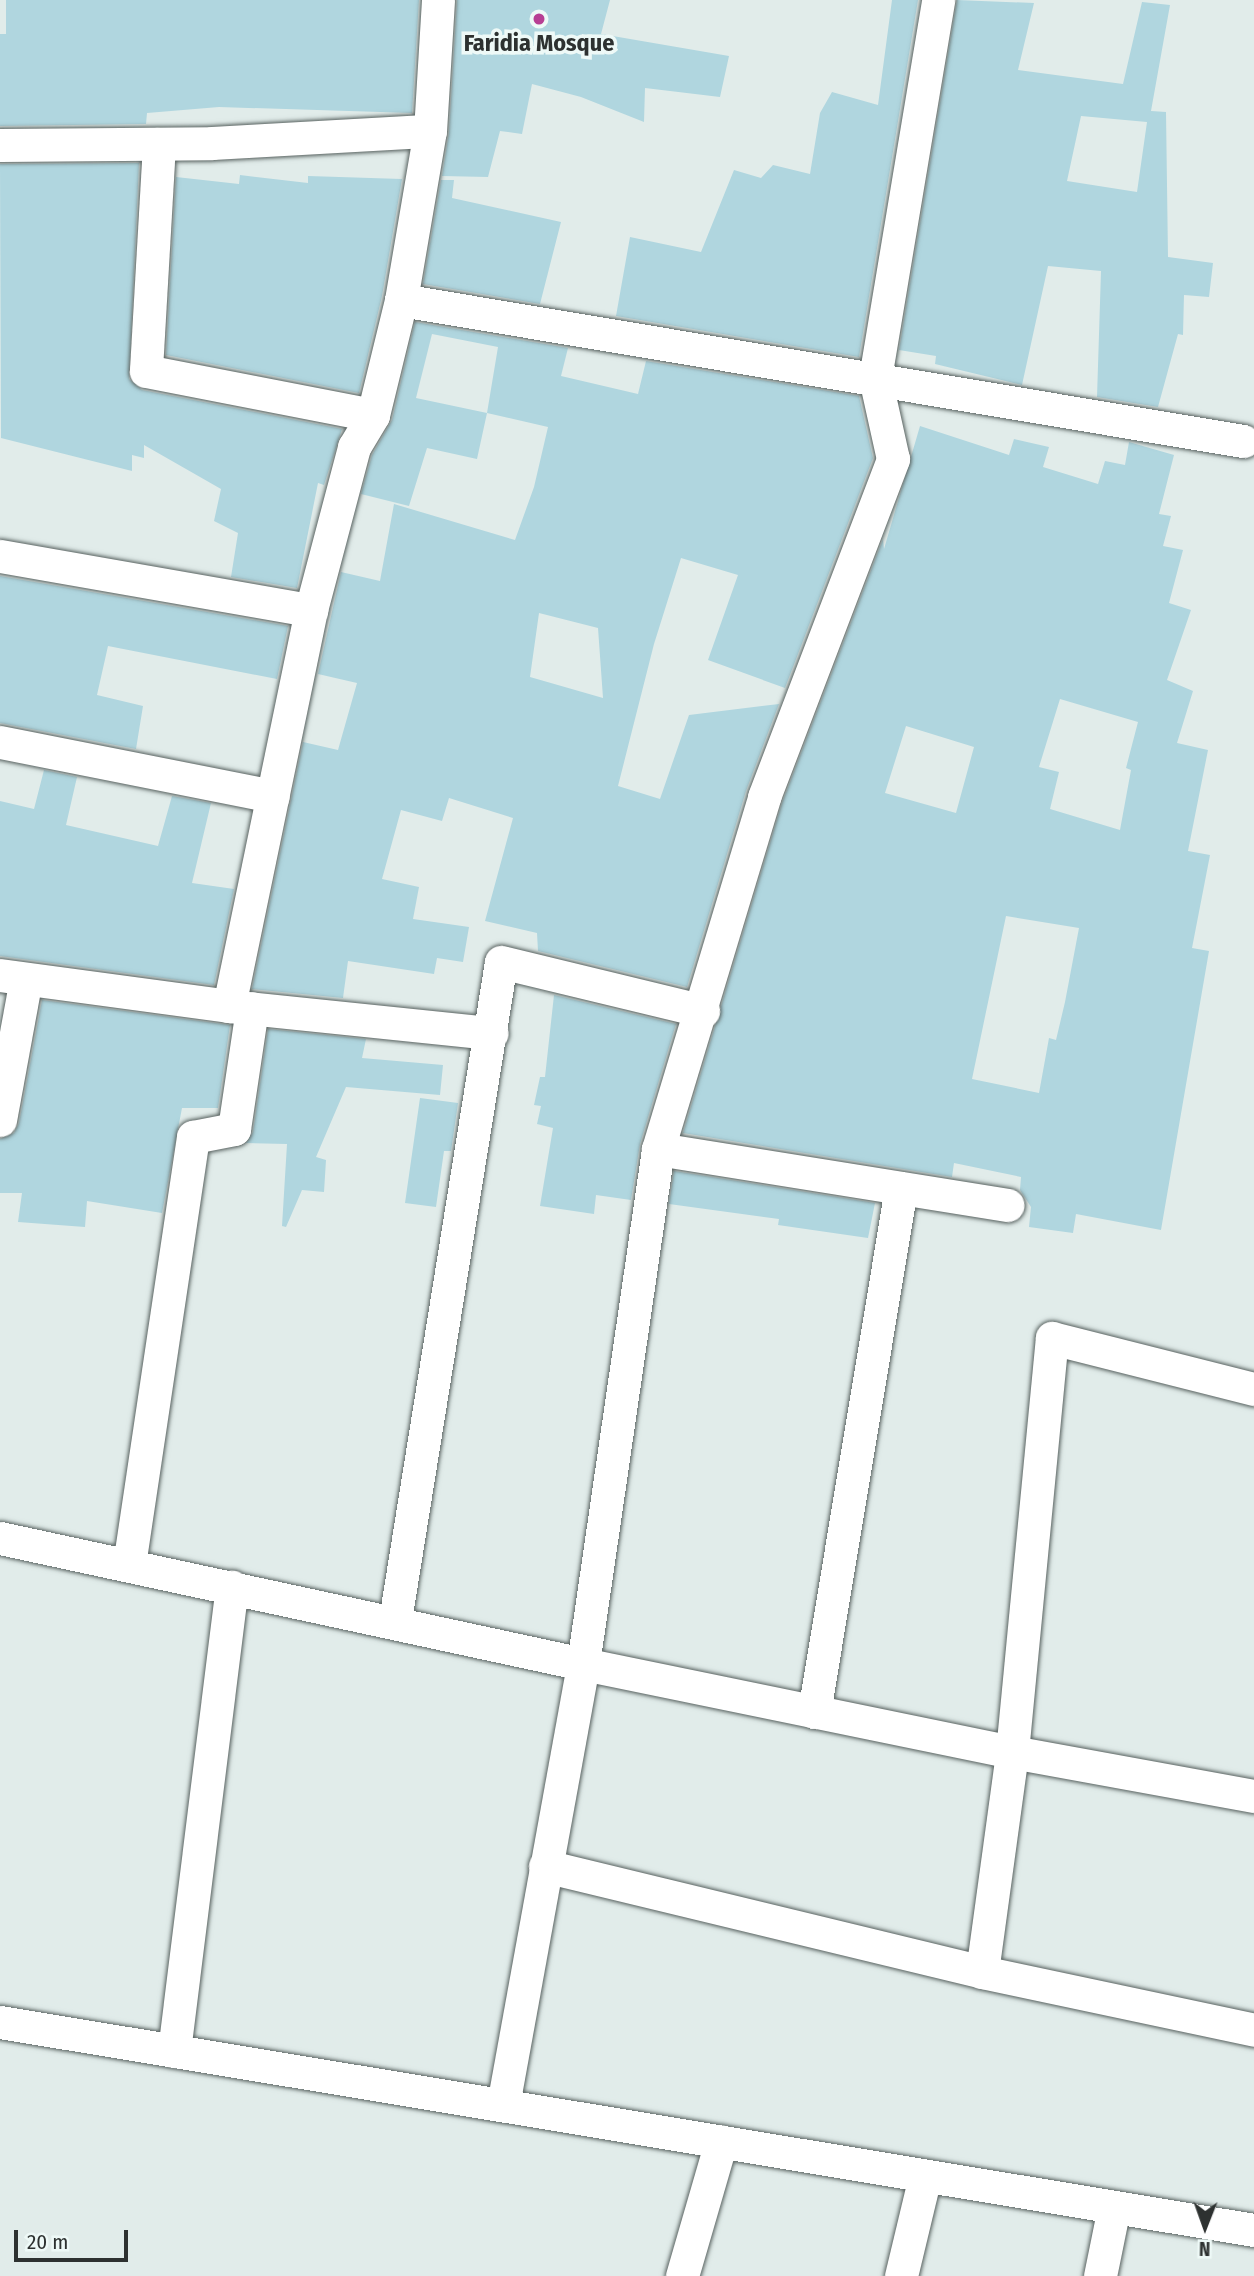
<!DOCTYPE html>
<style>
body{margin:0}
#map{position:relative;width:1254px;height:2276px;overflow:hidden;background:#e1ecea;font-family:"Fira Sans Condensed",sans-serif}
div>[style]{position:absolute}
[style*='--x']{left:calc(var(--x)*1px);top:calc(var(--y)*1px);width:calc(var(--w)*1px);rotate:calc(var(--a)*1deg)}
.building>*{inset:0;background:#b0d6df}
.roads{filter:drop-shadow(0 0 2px #586260) drop-shadow(0 0 2px #586260)}
.street>*{height:33px;margin:-16.5px;padding:0 16.5px;transform-origin:16.5px;border-radius:16.5px;background:#fff}
.dots>*{width:19px;height:19px;translate:-50% -50%;box-sizing:border-box;border:4px solid #eef9f7;border-radius:50%}
span{translate:-50% -50%;white-space:nowrap;text-align:center;line-height:1.15;-webkit-text-stroke:7px #eef9f7;paint-order:stroke}
.poi-label{font-size:24px;color:#2d3130;font-weight:700}
.north{position:absolute;left:1170px;top:2192px;width:70px;height:70px;-webkit-text-stroke:5px #eef9f7;paint-order:stroke;rotate:181deg;font-size:19px;font-weight:700;line-height:28px;text-align:center;color:#2d3130}
.north::after{content:'';display:block;margin:auto;width:24px;height:32px;background:#2d3130;clip-path:polygon(50% 0,100% 100%,50% 72%,0 100%)}
.scale{position:absolute;left:14px;top:2230px;width:114px;height:32px;box-sizing:border-box;border:4px solid #2d3130;border-top:0;padding-left:9px;font-size:21px;line-height:24px;white-space:nowrap;color:#2d3130;-webkit-text-stroke:5px #eef9f7;paint-order:stroke}
</style>
<div id="map">
<div class="building">
<div style="clip-path:polygon(6px 0,419px 0,412px 113px,219px 107px,147px 113px,146px 124px,0 126px,0 34px,6px 34px)"></div>
<div style="clip-path:polygon(457px 0,610px 0,601px 34px,729px 56px,720px 97px,645px 88px,644px 122px,581px 97px,532px 84px,522px 134px,500px 131px,488px 177px,442px 176px,449px 132px)"></div>
<div style="clip-path:polygon(892px 0,918px 0,859px 357px,616px 316px,630px 237px,701px 252px,734px 170px,761px 178px,773px 165px,810px 174px,820px 113px,832px 92px,878px 105px)"></div>
<div style="clip-path:polygon(evenodd,957px 0,1034px 3px,1018px 70px,1123px 84px,1142px 2px,1170px 5px,1151px 111px,1166px 112px,1168px 257px,1213px 263px,1209px 297px,1184px 295px,1183px 335px,1178px 334px,1158px 407px,1097px 397px,1101px 271px,1048px 266px,1022px 385px,935px 364px,936px 356px,899px 350px,957px 0,1081px 116px,1147px 122px,1137px 192px,1067px 181px,1081px 116px)"></div>
<div style="clip-path:polygon(139px 163px,129px 379px,142px 390px,342px 429px,324px 485px,318px 483px,297px 588px,231px 577px,238px 533px,214px 521px,221px 489px,144px 445px,144px 458px,132px 455px,132px 471px,1px 438px,0 164px)"></div>
<div style="clip-path:polygon(240px 175px,308px 183px,308px 176px,402px 179px,382px 296px,359px 393px,166px 355px,176px 177px,239px 184px)"></div>
<div style="clip-path:polygon(441px 180px,454px 180px,452px 198px,561px 222px,540px 304px,423px 284px)"></div>
<div style="clip-path:polygon(evenodd,415px 322px,568px 348px,561px 376px,638px 394px,646px 361px,859px 396px,873px 458px,785px 688px,708px 660px,738px 575px,681px 558px,654px 644px,618px 786px,660px 799px,689px 715px,779px 704px,746px 791px,687px 987px,538px 951px,537px 933px,485px 921px,513px 818px,449px 798px,442px 821px,401px 810px,382px 879px,419px 887px,413px 919px,469px 927px,463px 962px,437px 958px,434px 974px,348px 961px,343px 998px,252px 989px,303px 742px,338px 750px,357px 683px,318px 674px,341px 572px,380px 581px,394px 504px,515px 540px,534px 487px,548px 427px,487px 413px,477px 459px,427px 448px,409px 506px,361px 494px,372px 455px,392px 420px,415px 322px,432px 334px,498px 347px,487px 413px,416px 398px,432px 334px,415px 322px,539px 613px,598px 628px,603px 698px,530px 677px,539px 613px)"></div>
<div style="clip-path:polygon(evenodd,920px 426px,1009px 455px,1014px 439px,1049px 447px,1043px 467px,1098px 484px,1105px 461px,1125px 465px,1129px 442px,1174px 455px,1159px 514px,1171px 516px,1163px 546px,1183px 550px,1169px 603px,1191px 610px,1167px 680px,1193px 691px,1177px 743px,1208px 750px,1188px 851px,1210px 855px,1192px 948px,1209px 951px,1161px 1230px,1076px 1214px,1073px 1233px,1029px 1227px,1031px 1207px,1020px 1190px,1021px 1177px,954px 1163px,952px 1177px,683px 1133px,782px 803px,883px 539px,884px 549px,920px 426px,1060px 699px,1138px 722px,1126px 768px,1131px 770px,1120px 830px,1050px 809px,1059px 772px,1039px 767px,1060px 699px,920px 426px,906px 726px,974px 747px,956px 813px,885px 793px,906px 726px,920px 426px,1006px 916px,1079px 928px,1065px 1002px,1056px 1040px,1049px 1038px,1039px 1093px,972px 1079px,1006px 916px)"></div>
<div style="clip-path:polygon(0 576px,288px 626px,277px 679px,108px 646px,97px 695px,143px 706px,136px 749px,0 723px)"></div>
<div style="clip-path:polygon(44px 770px,77px 777px,66px 825px,158px 846px,172px 796px,211px 803px,192px 883px,234px 889px,214px 985px,0 956px,0 801px,34px 809px)"></div>
<div style="clip-path:polygon(554px 995px,676px 1024px,640px 1144px,631px 1200px,596px 1195px,594px 1214px,540px 1206px,553px 1128px,537px 1124px,541px 1106px,534px 1105px,540px 1077px,545px 1077px)"></div>
<div style="clip-path:polygon(42px 1000px,230px 1025px,218px 1108px,182px 1108px,162px 1213px,87px 1201px,85px 1227px,18px 1222px,22px 1193px,0 1193px,0 1139px,14px 1133px,19px 1123px)"></div>
<div style="clip-path:polygon(268px 1029px,366px 1039px,362px 1058px,443px 1065px,440px 1095px,346px 1087px,316px 1157px,326px 1160px,324px 1192px,302px 1190px,286px 1227px,282px 1226px,287px 1144px,246px 1143px,253px 1132px)"></div>
<div style="clip-path:polygon(420px 1098px,458px 1103px,451px 1151px,444px 1151px,436px 1207px,405px 1203px)"></div>
<div style="clip-path:polygon(674px 1171px,875px 1203px,868px 1238px,778px 1225px,779px 1219px,669px 1204px)"></div>
</div>
<div class="roads">
<div class="street">
<div style="--x:159;--y:144;--w:227;--a:93.3"></div>
<div style="--x:146;--y:371;--w:231;--a:11"></div>
<div style="--x:0;--y:145;--w:212;--a:-0.5"></div>
<div style="--x:212;--y:143;--w:218;--a:-3.2"></div>
<div style="--x:401;--y:300;--w:854;--a:9.51"></div>
<div style="--x:0;--y:556;--w:316;--a:9.9"></div>
<div style="--x:0;--y:742;--w:278;--a:11.2"></div>
<div style="--x:0;--y:975;--w:231;--a:7.7"></div>
<div style="--x:229;--y:1006;--w:264;--a:5.9"></div>
<div style="--x:229;--y:1006;--w:404;--a:-78.3"></div>
<div style="--x:311;--y:610;--w:169;--a:-75.2"></div>
<div style="--x:354;--y:447;--w:37;--a:-59"></div>
<div style="--x:373;--y:415;--w:118;--a:-76.3"></div>
<div style="--x:401;--y:300;--w:171;--a:-80.3"></div>
<div style="--x:430;--y:131;--w:131;--a:-86.5"></div>
<div style="--x:0;--y:1120;--w:143;--a:-79.6"></div>
<div style="--x:658;--y:1149;--w:354;--a:9.1"></div>
<div style="--x:0;--y:1538;--w:596;--a:12.2"></div>
<div style="--x:583;--y:1664;--w:438;--a:11.6"></div>
<div style="--x:1012;--y:1752;--w:246;--a:10.3"></div>
<div style="--x:129;--y:1565;--w:433;--a:-81.5"></div>
<div style="--x:193;--y:1137;--w:42;--a:-11"></div>
<div style="--x:234;--y:1129;--w:122;--a:-81.5"></div>
<div style="--x:395;--y:1620;--w:666;--a:-80.85"></div>
<div style="--x:501;--y:962;--w:208;--a:13.6"></div>
<div style="--x:814;--y:1712;--w:531;--a:-80.57"></div>
<div style="--x:545;--y:1866;--w:450;--a:13.6"></div>
<div style="--x:982;--y:1972;--w:278;--a:12"></div>
<div style="--x:982;--y:1972;--w:222;--a:-82.2"></div>
<div style="--x:1012;--y:1752;--w:416;--a:-84.5"></div>
<div style="--x:1052;--y:1338;--w:208;--a:14.2"></div>
<div style="--x:0;--y:2022;--w:1271;--a:9.42"></div>
<div style="--x:174;--y:2051;--w:468;--a:-82.9"></div>
<div style="--x:503;--y:2105;--w:448;--a:-79.7"></div>
<div style="--x:583;--y:1664;--w:520;--a:-81.71"></div>
<div style="--x:658;--y:1149;--w:368;--a:-73.2"></div>
<div style="--x:764;--y:797;--w:362;--a:-69.1"></div>
<div style="--x:893;--y:459;--w:83;--a:-102.5"></div>
<div style="--x:875;--y:378;--w:383;--a:-80.5"></div>
<div style="--x:682;--y:2276;--w:140;--a:-73.8"></div>
<div style="--x:901;--y:2276;--w:103;--a:-76.5"></div>
<div style="--x:1100;--y:2276;--w:70;--a:-78.5"></div>
</div>
</div>
<div class="dots">
<div style="left:539px;top:19px;background:#b73f94"></div>
</div>
<div class="poi-label">
<span style="left:539px;top:44px">Faridia Mosque</span>
</div>
<div class="north">N</div>
<div class="scale">20 m</div>
</div>
